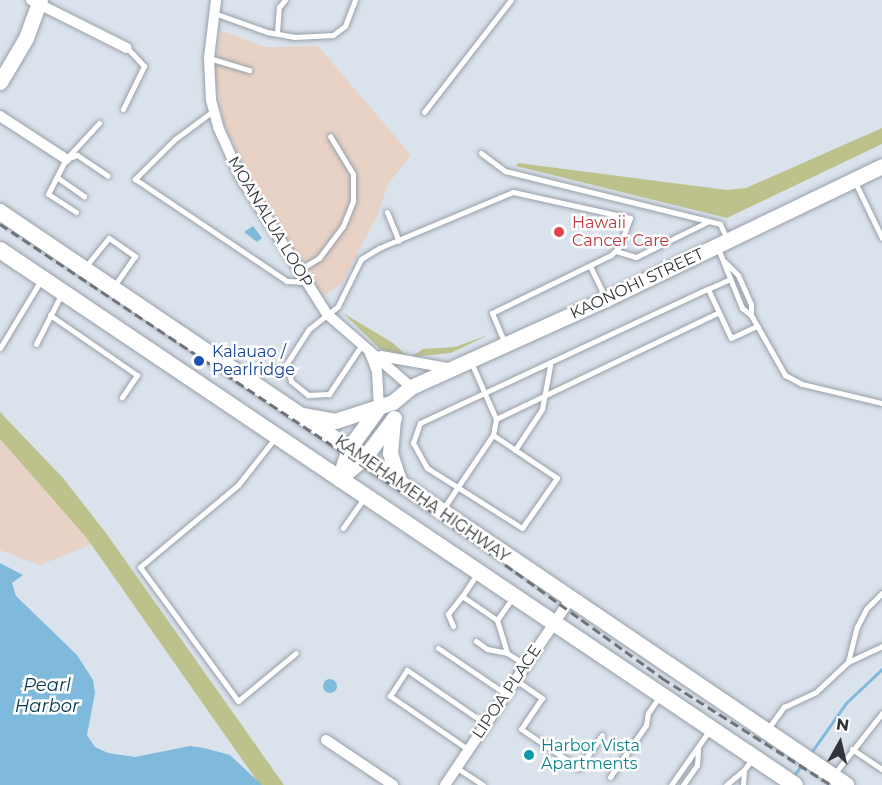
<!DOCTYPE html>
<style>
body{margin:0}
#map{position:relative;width:882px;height:785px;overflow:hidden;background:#dae2ec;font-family:Montserrat,sans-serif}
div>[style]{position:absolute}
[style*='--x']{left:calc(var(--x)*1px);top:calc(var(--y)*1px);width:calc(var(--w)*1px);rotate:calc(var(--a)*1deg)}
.industrial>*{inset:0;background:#e8d2c6}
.green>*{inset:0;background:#bdc28d}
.water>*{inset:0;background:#7fbadc}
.round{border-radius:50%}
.stream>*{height:3px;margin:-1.5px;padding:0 1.5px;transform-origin:1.5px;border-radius:1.5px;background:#7fbadc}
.roads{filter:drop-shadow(0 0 2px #979fa8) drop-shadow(0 0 2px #979fa8)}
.lane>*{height:5px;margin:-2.5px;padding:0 2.5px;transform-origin:2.5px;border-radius:2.5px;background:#fff}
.street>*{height:10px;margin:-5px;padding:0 5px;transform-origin:5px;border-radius:5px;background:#fff}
.secondary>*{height:15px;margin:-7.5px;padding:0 7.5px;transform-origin:7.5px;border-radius:7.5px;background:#fff}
.primary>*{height:16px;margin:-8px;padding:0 8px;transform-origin:8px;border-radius:8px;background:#fff}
.rail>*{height:3px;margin-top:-1.5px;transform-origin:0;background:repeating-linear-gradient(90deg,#6f747a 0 9px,transparent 0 13.5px)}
.dots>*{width:16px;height:16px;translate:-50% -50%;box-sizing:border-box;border:3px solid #fff;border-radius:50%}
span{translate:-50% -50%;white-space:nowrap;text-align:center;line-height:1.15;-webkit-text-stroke:5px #fff;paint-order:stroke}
.street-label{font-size:16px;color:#313438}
.health-label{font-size:16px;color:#be3a42}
.left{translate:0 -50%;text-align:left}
.transit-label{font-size:16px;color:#164399}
.culture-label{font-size:16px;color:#0d838f}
.water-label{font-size:18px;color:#03384f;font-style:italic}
.north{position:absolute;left:810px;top:713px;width:60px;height:60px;-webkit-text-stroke:4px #fff;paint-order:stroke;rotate:8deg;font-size:16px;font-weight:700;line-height:24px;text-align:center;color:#313438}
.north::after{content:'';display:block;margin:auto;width:21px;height:27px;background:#313438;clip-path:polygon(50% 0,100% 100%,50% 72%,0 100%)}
</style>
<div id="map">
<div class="industrial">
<div style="clip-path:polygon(221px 31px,266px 47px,318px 46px,411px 155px,388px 184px,377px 216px,342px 283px,324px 296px,260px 199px,224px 124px,214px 70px)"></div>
<div style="clip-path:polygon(0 436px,23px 459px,92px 544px,40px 565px,0 550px)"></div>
</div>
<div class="green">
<div style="clip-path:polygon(882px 128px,882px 144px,727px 218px,516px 166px,518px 163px,727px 190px,746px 188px)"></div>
<div style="clip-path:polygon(343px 313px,393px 343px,406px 355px,380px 349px)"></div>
<div style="clip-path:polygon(488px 335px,451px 353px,411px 357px,423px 349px,455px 347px)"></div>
<div style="clip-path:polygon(0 412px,63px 478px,106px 533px,284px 785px,260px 785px,86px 537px,0 439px)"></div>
</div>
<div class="water">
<div style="clip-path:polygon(253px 226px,262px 238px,257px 242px,244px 232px)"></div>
<div style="clip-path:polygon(0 563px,23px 575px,12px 583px,16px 596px,77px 655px,93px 680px,95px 693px,87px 735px,95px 747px,108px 753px,135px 757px,190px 746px,204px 748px,230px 755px,262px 785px,0 785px)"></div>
<div class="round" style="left:323px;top:679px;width:14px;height:14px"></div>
</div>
<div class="stream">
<div style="--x:810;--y:754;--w:62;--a:-54.8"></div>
<div style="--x:846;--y:703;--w:50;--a:-43.4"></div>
<div style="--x:792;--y:778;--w:17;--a:-54"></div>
</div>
<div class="roads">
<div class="lane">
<div style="--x:214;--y:13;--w:56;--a:19.7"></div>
<div style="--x:267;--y:32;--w:27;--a:10"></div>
<div style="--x:294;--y:37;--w:39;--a:-3"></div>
<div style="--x:333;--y:35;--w:15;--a:-37"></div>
<div style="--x:345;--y:26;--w:28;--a:-69"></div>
<div style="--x:277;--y:33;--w:26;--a:-86"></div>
<div style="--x:279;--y:7;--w:9;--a:-49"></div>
<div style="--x:209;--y:58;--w:42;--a:16.7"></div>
<div style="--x:123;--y:109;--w:48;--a:-64"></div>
<div style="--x:144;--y:66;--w:25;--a:-133"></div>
<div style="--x:213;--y:111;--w:47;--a:143.6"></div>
<div style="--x:175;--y:139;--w:57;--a:135"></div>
<div style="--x:135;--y:179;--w:183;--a:33.9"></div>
<div style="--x:287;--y:281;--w:18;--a:3"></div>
<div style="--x:424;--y:112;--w:142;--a:-52.2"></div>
<div style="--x:481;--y:153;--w:30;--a:37"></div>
<div style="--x:505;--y:171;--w:221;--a:13.8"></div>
<div style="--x:720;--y:224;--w:17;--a:65"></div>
<div style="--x:67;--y:159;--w:11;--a:-22"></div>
<div style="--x:77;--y:155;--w:37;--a:34"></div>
<div style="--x:58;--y:178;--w:32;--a:35"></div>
<div style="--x:854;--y:180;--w:64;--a:64.2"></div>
<div style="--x:76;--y:212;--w:33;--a:-147"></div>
<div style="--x:48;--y:194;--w:39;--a:-63"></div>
<div style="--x:66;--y:159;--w:49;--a:-47.5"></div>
<div style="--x:387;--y:212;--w:31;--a:68"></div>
<div style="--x:717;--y:246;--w:67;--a:68"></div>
<div style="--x:742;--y:308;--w:11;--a:38"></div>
<div style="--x:751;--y:315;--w:69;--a:60.5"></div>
<div style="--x:785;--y:375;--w:19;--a:28"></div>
<div style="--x:802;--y:384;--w:82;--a:13.4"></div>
<div style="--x:616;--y:251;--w:21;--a:17"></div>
<div style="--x:636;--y:257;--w:79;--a:-26.2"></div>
<div style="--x:725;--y:262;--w:18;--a:45"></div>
<div style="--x:738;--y:275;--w:32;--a:66"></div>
<div style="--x:751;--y:304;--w:11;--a:90"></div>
<div style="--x:86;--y:266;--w:36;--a:-51"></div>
<div style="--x:109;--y:238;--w:32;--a:35"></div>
<div style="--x:135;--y:256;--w:38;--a:125"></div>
<div style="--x:590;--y:266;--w:34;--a:64"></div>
<div style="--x:299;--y:270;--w:23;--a:-31"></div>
<div style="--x:319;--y:258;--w:40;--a:-53"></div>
<div style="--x:343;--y:226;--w:27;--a:-68"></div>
<div style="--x:353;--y:201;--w:27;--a:-90"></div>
<div style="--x:353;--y:174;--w:44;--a:-121.2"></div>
<div style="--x:728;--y:280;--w:22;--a:156"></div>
<div style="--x:708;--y:289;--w:54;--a:64.9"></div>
<div style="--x:731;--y:338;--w:29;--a:-25"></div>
<div style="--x:50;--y:315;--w:106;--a:34.6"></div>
<div style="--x:137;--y:375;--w:27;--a:124"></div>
<div style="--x:36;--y:344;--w:55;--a:-63"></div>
<div style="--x:361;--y:346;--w:58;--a:123.7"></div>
<div style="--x:329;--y:394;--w:21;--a:177"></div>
<div style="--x:308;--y:395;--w:22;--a:-141"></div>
<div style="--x:291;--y:381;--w:18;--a:-103"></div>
<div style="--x:287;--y:363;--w:40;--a:-57.1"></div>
<div style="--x:309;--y:329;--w:37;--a:-38"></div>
<div style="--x:338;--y:306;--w:52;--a:-63.9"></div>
<div style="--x:361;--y:259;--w:21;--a:-31"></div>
<div style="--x:379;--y:248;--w:145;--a:-22.7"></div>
<div style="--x:513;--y:192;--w:120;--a:12.5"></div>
<div style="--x:630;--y:218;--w:30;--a:110"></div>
<div style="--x:620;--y:246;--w:13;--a:135"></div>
<div style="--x:611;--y:255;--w:132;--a:154"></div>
<div style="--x:492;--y:313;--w:34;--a:67"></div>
<div style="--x:0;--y:348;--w:79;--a:-58.9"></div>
<div style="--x:496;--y:419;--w:247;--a:-25.6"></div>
<div style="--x:493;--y:435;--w:77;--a:33.9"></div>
<div style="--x:557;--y:478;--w:61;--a:125"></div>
<div style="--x:522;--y:528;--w:112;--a:-147.7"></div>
<div style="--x:427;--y:468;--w:29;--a:-119"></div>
<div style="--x:413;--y:443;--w:21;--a:-71"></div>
<div style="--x:420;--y:423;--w:318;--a:-25"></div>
<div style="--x:275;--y:438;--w:60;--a:128.2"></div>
<div style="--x:238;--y:485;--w:128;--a:140.1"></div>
<div style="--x:140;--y:567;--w:166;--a:53.8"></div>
<div style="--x:238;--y:701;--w:75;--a:-39.6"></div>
<div style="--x:515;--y:450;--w:49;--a:-56.6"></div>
<div style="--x:542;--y:409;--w:44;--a:-79.5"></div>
<div style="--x:443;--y:509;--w:89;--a:-56"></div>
<div style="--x:493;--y:435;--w:16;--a:-79"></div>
<div style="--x:496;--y:419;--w:62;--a:-113.7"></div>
<div style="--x:343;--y:528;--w:37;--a:-55"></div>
<div style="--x:477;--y:574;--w:27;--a:124"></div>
<div style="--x:462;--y:596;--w:42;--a:34.4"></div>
<div style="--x:497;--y:620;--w:28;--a:-55"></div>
<div style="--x:497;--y:620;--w:34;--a:73"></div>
<div style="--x:507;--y:653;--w:22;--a:32"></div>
<div style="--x:453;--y:626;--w:13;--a:-113"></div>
<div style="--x:448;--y:614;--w:23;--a:-52"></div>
<div style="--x:476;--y:641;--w:14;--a:36"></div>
<div style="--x:487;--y:649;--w:20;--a:11"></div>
<div style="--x:438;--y:648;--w:82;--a:34.1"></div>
<div style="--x:848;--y:662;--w:36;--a:-76"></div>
<div style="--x:857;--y:627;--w:20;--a:-63"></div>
<div style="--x:866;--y:609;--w:23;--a:-45"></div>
<div style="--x:516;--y:680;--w:32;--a:35"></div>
<div style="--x:542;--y:698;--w:37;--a:124"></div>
<div style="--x:521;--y:729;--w:70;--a:33.9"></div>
<div style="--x:579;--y:768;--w:40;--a:-55.1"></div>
<div style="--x:767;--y:730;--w:29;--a:-54"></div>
<div style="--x:784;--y:707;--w:35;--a:-25"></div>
<div style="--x:816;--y:692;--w:44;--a:-43.2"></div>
<div style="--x:848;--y:662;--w:38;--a:-25"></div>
<div style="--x:852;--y:749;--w:36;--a:34"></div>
<div style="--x:469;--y:750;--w:96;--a:-145.6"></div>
<div style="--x:390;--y:696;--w:31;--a:-57"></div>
<div style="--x:407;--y:670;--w:96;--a:34.4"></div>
<div style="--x:457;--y:768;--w:31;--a:33"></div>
<div style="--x:835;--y:773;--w:76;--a:-51.9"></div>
<div style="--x:610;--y:777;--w:63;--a:-55.3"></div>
<div style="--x:646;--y:725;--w:12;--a:-81"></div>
<div style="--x:648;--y:713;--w:19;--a:-55"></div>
<div style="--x:671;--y:785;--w:66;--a:-54.9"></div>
<div style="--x:683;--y:785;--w:24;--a:-55"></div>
<div style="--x:697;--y:765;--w:16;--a:-86"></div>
<div style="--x:726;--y:785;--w:23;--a:-40"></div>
<div style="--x:743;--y:785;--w:15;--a:-86"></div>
<div style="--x:744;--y:770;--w:14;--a:-54"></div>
</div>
<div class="street">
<div style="--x:31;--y:0;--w:107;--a:26.6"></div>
<div style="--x:216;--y:0;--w:58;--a:96.9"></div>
<div style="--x:209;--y:58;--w:42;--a:87.3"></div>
<div style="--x:211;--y:100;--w:28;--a:75"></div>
<div style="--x:218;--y:127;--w:54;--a:65.8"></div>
<div style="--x:240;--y:176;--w:163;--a:57.8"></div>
<div style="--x:327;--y:314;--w:111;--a:41"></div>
<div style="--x:0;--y:116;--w:79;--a:33.1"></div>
<div style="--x:370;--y:353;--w:19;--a:69"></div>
<div style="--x:377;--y:371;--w:36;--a:87"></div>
<div style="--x:381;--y:356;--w:73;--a:10.2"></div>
<div style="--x:326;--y:740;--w:81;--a:33.9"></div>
<div style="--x:445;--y:785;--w:223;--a:-56"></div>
</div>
<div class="secondary">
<div style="--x:0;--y:82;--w:51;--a:-59.4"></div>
<div style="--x:26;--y:38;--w:40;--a:-69.8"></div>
<div style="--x:302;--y:415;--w:34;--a:10"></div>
<div style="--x:335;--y:421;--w:61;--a:-18.1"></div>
<div style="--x:393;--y:402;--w:23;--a:-40"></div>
<div style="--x:411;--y:387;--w:214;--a:-24.3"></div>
<div style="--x:606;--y:299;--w:306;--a:-25.7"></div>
<div style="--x:393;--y:419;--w:34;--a:95"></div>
<div style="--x:390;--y:453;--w:29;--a:72"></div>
<div style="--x:340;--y:478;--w:31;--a:-40"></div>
<div style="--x:364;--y:458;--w:50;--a:-53.1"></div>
<div style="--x:339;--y:479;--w:33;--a:-72"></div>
<div style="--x:349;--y:448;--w:51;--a:-53.8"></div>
</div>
<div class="primary">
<div style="--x:0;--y:212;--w:1022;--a:34.11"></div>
<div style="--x:0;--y:250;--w:958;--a:33.94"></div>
</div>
</div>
<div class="rail">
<div style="--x:0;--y:224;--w:514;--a:33.66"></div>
<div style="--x:428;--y:509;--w:289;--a:35.8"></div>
<div style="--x:662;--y:678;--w:200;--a:32.3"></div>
</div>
<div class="dots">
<div style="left:559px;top:232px;background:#e0444e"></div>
<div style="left:199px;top:361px;background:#1a4fb4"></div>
<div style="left:529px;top:755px;background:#0f9aa8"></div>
</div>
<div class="street-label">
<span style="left:270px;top:222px;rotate:59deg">MOANALUA LOOP</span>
<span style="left:637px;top:284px;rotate:-25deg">KAONOHI STREET</span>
<span style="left:422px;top:499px;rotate:35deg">KAMEHAMEHA HIGHWAY</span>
<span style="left:507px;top:692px;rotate:-56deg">LIPOA PLACE</span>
</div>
<div class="health-label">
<span class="left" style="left:572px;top:232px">Hawaii<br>Cancer Care</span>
</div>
<div class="transit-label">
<span class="left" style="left:212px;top:361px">Kalauao /<br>Pearlridge</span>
</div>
<div class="culture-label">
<span class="left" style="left:541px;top:755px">Harbor Vista<br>Apartments</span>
</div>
<div class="water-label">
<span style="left:47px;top:696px">Pearl<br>Harbor</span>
</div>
<div class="north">N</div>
</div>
